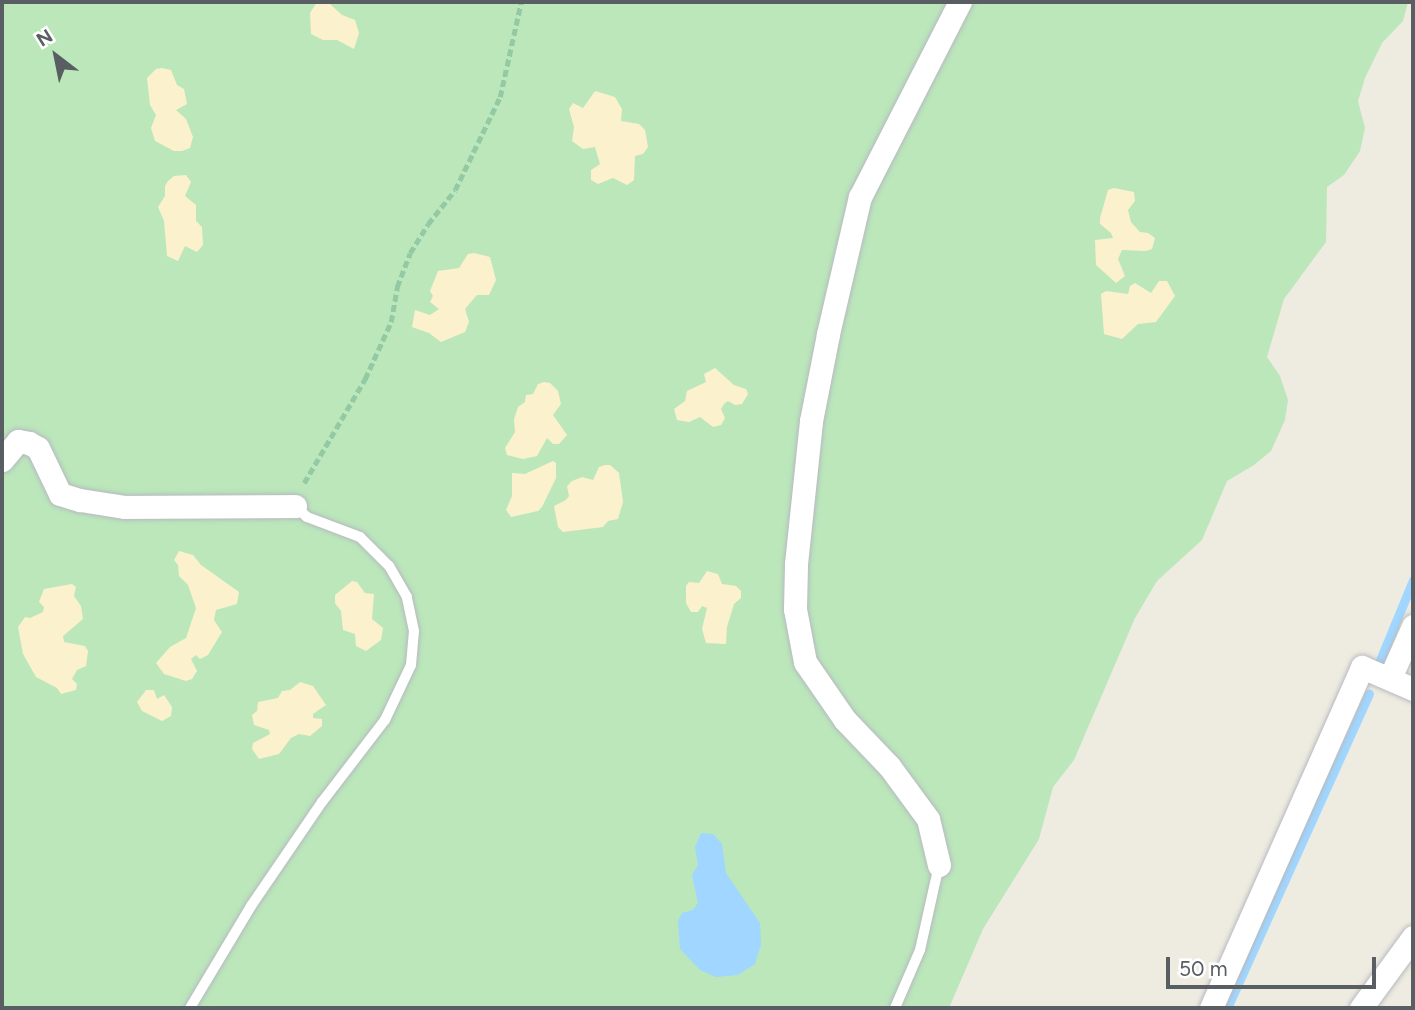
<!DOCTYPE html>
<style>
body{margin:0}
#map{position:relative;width:1415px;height:1010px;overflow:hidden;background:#eeebe1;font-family:Figtree,sans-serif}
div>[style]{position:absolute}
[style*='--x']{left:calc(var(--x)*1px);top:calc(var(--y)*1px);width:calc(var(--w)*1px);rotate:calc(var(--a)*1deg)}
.green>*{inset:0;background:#bbe7bb}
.sand>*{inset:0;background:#fcf1cd}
.water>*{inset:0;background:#a0d6ff}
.stream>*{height:9px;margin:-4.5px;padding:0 4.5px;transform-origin:4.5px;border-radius:4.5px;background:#a0d6ff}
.path>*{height:4.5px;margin-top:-2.25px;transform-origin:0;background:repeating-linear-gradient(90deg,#93c9a3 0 7px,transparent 0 10.5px)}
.roads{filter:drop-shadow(0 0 2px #b6babf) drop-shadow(0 0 2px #b6babf)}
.service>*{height:10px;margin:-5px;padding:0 5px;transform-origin:5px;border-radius:5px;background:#fff}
.minor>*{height:23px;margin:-11.5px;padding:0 11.5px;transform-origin:11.5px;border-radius:11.5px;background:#fff}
span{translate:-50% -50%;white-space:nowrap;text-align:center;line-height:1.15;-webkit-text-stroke:5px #fff;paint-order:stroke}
.frame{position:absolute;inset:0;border:4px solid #595e63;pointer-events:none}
.north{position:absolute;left:21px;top:21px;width:70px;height:70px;-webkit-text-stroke:5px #fff;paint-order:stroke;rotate:328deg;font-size:19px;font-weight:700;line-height:28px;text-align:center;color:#595e63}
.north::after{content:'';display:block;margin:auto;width:24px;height:32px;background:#595e63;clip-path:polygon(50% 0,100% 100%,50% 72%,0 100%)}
.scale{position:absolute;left:1166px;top:957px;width:210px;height:32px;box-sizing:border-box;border:4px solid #595e63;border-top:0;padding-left:9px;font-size:21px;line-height:24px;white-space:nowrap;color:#595e63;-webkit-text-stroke:5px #fff;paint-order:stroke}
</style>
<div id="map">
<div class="green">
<div style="clip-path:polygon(2px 2px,1408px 2px,1403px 21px,1382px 43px,1365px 78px,1358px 101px,1365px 128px,1360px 151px,1344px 175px,1327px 187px,1326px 242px,1284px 299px,1267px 357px,1280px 376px,1288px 400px,1285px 420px,1271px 451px,1254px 465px,1227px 481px,1202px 540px,1157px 581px,1135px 618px,1074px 760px,1053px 787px,1039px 839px,983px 929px,949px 1008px,2px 1008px)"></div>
</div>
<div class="sand">
<div style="clip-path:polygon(317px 2px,330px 4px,342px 15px,355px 20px,359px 33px,354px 49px,337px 40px,323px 40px,311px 34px,310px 13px)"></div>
<div style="clip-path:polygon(162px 68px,171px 70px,177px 85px,184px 89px,187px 104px,176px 110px,186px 119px,193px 137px,190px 148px,182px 151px,174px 151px,155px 141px,151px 128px,156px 115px,150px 105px,147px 78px,156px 69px)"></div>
<div style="clip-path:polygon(595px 91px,615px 97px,622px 109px,621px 121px,639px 124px,645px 130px,648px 147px,643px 154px,635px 156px,634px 180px,627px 185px,613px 178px,598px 184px,591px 180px,591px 170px,600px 164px,595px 147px,583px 149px,572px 141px,574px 127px,569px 109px,573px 103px,583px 108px)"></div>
<div style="clip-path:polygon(186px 175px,191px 182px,185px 196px,196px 205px,196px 221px,202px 227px,203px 245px,197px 252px,185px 246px,178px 261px,167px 256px,164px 221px,158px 207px,165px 196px,165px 186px,168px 181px,174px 176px)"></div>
<div style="clip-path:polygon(1114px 188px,1134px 192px,1135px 201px,1128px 210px,1131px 222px,1140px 232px,1148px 233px,1155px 238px,1152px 249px,1146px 251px,1122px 250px,1118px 259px,1125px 276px,1116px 283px,1096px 265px,1095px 240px,1113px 238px,1111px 233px,1100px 224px,1100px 218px,1108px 190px)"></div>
<div style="clip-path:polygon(474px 253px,490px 257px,496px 280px,489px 295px,477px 295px,465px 309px,469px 322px,465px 332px,441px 342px,429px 333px,412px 327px,415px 310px,430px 315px,439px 309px,430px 302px,433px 296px,430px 291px,438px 271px,459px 268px,468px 254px)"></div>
<div style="clip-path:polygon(1159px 281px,1167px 281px,1175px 296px,1156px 322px,1138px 324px,1122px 339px,1104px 334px,1101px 294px,1106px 291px,1128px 294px,1130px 286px,1135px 283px,1151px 293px)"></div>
<div style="clip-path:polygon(715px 368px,734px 385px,746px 389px,748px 394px,742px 404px,735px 405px,728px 401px,724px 404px,721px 409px,725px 418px,721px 425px,713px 427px,700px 417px,689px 422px,677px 420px,674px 409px,685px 401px,687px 391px,706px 382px,704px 374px)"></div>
<div style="clip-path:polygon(544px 382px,550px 383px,558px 391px,561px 404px,553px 415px,567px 435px,559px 444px,553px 444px,547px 438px,537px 456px,523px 459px,507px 455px,505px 448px,515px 432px,514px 419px,518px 407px,525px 402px,526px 395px,533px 394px,538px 384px)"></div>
<div style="clip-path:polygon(553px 461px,556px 463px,556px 478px,542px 507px,538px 511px,511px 517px,506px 510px,512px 496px,512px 473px,525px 474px)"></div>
<div style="clip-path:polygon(605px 465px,610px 465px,619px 473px,623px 502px,618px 519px,608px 521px,603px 527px,563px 532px,558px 527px,554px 506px,566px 500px,569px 496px,567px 486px,572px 481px,582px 477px,593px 480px,599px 467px)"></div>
<div style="clip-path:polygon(179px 551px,193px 555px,201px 565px,239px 592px,237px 604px,216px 610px,214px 620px,222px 632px,208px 655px,200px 659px,196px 655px,191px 659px,197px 671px,192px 679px,186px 681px,164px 674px,156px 663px,170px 647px,186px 638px,196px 608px,188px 585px,179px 576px,178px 565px,174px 560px)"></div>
<div style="clip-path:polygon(707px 571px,718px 574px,722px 584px,736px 586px,741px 591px,741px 598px,734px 604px,727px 627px,726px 644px,706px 643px,702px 629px,707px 608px,702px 606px,698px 612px,691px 612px,686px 603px,686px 586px,689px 582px,699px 583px)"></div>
<div style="clip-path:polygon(352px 581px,357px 582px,365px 593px,374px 594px,372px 619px,383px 628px,381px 640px,366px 651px,356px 646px,355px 634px,343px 630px,341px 611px,335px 603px,335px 595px)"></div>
<div style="clip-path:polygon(72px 584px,76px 587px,74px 596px,81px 606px,83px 619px,63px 636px,64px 642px,85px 646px,88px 651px,86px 666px,77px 670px,72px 679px,77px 684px,76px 690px,61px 694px,57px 688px,36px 677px,23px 654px,18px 627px,25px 617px,30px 618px,43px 612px,44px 607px,39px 602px,44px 589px)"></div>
<div style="clip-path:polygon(300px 682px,313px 686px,326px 705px,313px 714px,313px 718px,322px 719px,322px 726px,310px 736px,299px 734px,291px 738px,279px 754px,259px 759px,252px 749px,253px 743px,270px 734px,269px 730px,254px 725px,252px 715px,257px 711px,258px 702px,278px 698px,282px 691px,290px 690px)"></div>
<div style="clip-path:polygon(146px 690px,154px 690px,157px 699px,164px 695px,172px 707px,171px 716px,162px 721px,142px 711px,137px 702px)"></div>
</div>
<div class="water">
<div style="clip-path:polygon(701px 833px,713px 834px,722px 844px,726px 873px,760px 923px,761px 945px,755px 964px,738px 975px,716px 977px,700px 970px,680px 949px,678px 921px,682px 913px,693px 910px,698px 903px,692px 875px,698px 865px,695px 847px)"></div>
</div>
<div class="stream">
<div style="--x:1378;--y:665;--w:92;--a:-67.6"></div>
<div style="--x:1227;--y:1008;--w:345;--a:-65.7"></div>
</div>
<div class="path">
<div style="--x:304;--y:483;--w:121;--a:-59.6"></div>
<div style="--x:365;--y:379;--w:63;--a:-65.5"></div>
<div style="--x:391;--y:322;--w:36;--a:-80"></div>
<div style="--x:397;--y:287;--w:36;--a:-69"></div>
<div style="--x:410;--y:253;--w:34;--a:-58"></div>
<div style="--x:428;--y:224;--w:43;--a:-51.5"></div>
<div style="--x:455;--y:190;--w:103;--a:-64.2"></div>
<div style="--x:500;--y:97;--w:97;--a:-77.5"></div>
</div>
<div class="roads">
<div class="service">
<div style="--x:190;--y:1008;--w:119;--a:-59.1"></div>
<div style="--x:251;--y:906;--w:126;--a:-55.7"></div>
<div style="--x:322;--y:802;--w:103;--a:-52.5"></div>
<div style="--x:385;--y:720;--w:61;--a:-64.7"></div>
<div style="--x:411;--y:665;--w:34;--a:-85"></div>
<div style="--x:414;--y:631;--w:35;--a:-102"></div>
<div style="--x:407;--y:597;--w:36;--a:-120"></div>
<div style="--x:389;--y:566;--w:41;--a:-135"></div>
<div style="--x:360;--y:537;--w:57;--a:-159.3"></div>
<div style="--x:307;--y:517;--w:16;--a:-137"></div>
<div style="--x:895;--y:1008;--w:63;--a:-66.7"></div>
<div style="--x:920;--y:950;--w:87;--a:-77.4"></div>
</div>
<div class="minor">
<div style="--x:2;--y:460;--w:25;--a:-50"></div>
<div style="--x:18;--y:441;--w:11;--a:10"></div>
<div style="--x:29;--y:443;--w:10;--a:29"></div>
<div style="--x:38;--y:448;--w:51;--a:64.4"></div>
<div style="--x:60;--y:494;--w:21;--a:17"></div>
<div style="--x:80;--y:500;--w:46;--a:8.8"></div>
<div style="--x:125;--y:507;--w:170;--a:-0.3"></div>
<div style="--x:1390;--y:678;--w:57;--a:-66.1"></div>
<div style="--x:939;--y:865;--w:47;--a:-103.4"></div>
<div style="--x:928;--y:819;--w:66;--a:-126.3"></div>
<div style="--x:889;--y:766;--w:64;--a:-133.7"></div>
<div style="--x:845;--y:720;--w:70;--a:-124.6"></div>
<div style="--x:805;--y:662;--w:54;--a:-100.7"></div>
<div style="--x:795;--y:609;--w:45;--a:-88.7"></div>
<div style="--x:796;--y:564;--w:144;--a:-84"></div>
<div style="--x:811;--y:421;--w:89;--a:-78.9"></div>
<div style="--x:828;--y:334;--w:141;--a:-76.9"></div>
<div style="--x:860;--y:197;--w:219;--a:-62.9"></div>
<div style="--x:1211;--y:1008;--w:373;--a:-66.1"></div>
<div style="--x:1362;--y:667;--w:56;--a:23.3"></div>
<div style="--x:1361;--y:1008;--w:88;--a:-53.8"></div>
</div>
</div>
<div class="frame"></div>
<div class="north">N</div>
<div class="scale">50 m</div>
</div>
